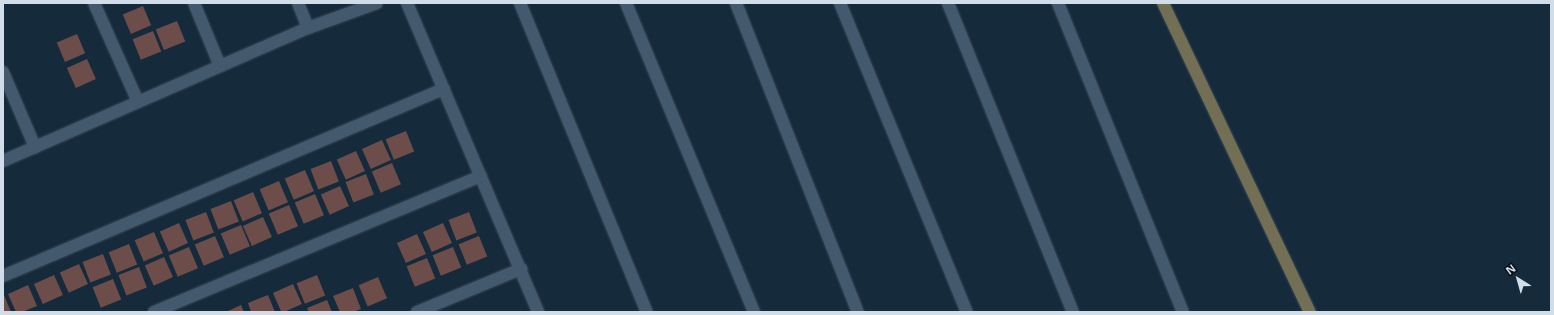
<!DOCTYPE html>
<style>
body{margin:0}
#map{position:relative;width:1554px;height:315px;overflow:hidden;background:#152a3b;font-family:"Open Sans",sans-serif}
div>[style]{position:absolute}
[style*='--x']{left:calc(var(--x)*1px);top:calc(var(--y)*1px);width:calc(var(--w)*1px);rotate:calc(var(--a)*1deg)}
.building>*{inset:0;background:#6c4d4a;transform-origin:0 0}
.roads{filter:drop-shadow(0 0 1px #374756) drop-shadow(0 0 1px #374756)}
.street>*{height:12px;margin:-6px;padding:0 6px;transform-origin:6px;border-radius:6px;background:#43596d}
.secondary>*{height:12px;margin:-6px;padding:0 6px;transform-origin:6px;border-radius:6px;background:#726f54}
span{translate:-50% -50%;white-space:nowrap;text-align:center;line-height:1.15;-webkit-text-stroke:3px #091219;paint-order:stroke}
.frame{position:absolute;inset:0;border:4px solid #d1dee9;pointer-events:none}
.north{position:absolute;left:1498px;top:259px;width:40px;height:40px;-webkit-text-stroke:3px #091219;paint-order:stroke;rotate:323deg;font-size:11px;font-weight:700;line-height:16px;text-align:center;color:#d1dee9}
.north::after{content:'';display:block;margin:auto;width:14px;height:18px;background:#d1dee9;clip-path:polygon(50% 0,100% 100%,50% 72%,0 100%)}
</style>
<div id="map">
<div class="building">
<div style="left:143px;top:6px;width:21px;height:22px;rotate:67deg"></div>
<div style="left:177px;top:21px;width:22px;height:23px;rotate:68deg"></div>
<div style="left:153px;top:31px;width:22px;height:22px;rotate:68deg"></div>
<div style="left:77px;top:34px;width:21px;height:22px;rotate:67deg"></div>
<div style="left:87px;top:59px;width:22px;height:22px;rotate:66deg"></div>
<div style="left:406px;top:131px;width:22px;height:22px;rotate:68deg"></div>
<div style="left:382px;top:140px;width:22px;height:22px;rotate:66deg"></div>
<div style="left:356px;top:151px;width:22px;height:21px;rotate:66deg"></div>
<div style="left:331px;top:161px;width:22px;height:22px;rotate:69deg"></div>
<div style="left:392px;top:163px;width:23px;height:22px;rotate:67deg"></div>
<div style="left:305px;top:170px;width:23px;height:22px;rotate:67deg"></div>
<div style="left:366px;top:174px;width:22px;height:22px;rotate:69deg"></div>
<div style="left:279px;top:181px;width:23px;height:21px;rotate:67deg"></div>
<div style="left:340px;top:186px;width:22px;height:21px;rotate:66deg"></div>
<div style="left:253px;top:192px;width:23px;height:21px;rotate:67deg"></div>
<div style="left:315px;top:194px;width:23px;height:22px;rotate:67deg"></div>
<div style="left:231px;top:201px;width:22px;height:22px;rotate:69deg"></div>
<div style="left:289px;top:205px;width:23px;height:22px;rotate:67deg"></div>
<div style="left:206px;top:212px;width:22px;height:22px;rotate:69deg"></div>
<div style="left:469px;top:212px;width:22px;height:22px;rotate:69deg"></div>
<div style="left:263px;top:217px;width:22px;height:22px;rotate:66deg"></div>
<div style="left:179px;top:223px;width:22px;height:21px;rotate:66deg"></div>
<div style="left:443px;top:223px;width:22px;height:22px;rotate:66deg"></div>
<div style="left:241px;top:225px;width:23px;height:22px;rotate:67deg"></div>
<div style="left:154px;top:232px;width:23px;height:21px;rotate:67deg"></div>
<div style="left:417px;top:234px;width:22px;height:22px;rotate:66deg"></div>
<div style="left:215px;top:236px;width:23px;height:22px;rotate:67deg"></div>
<div style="left:479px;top:236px;width:22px;height:22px;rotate:68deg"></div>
<div style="left:129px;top:244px;width:22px;height:22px;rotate:68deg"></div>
<div style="left:189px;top:247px;width:23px;height:22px;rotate:67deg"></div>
<div style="left:453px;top:247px;width:22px;height:22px;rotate:68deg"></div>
<div style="left:103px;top:254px;width:22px;height:22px;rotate:69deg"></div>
<div style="left:164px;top:257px;width:22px;height:21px;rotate:66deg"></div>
<div style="left:427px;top:258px;width:22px;height:22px;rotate:68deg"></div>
<div style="left:79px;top:264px;width:22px;height:21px;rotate:66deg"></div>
<div style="left:139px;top:267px;width:22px;height:22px;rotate:69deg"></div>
<div style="left:54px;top:275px;width:22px;height:22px;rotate:66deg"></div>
<div style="left:317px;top:275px;width:22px;height:22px;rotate:68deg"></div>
<div style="left:378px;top:277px;width:23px;height:21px;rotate:67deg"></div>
<div style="left:113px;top:279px;width:22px;height:22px;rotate:68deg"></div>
<div style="left:293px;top:284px;width:22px;height:22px;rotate:66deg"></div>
<div style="clip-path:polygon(28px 285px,37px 306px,22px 312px,16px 312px,8px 294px)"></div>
<div style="clip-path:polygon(353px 288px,361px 309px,353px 312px,340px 312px,333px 296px)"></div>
<div style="clip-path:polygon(3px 295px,4px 295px,11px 312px,3px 312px)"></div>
<div style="clip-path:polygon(268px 295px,275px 312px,251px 312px,248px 303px)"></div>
<div style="clip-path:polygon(327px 300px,332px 312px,309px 312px,307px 308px)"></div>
<div style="clip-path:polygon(241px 305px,244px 312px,226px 312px)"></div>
</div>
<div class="roads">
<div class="street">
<div style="--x:94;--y:3;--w:108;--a:66"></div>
<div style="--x:194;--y:3;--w:68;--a:67.6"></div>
<div style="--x:298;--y:3;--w:27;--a:68"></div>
<div style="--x:308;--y:28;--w:73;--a:-19.9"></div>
<div style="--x:407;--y:3;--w:336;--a:67"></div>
<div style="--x:520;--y:3;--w:334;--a:67.7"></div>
<div style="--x:626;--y:3;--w:334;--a:67.5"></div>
<div style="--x:736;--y:3;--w:332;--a:68.5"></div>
<div style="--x:840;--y:3;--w:334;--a:67.7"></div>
<div style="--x:948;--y:3;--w:333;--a:68"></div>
<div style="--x:1058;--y:3;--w:333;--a:68"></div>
<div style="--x:3;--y:72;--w:82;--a:66.9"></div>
<div style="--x:3;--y:161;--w:333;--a:-23.6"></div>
<div style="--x:3;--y:276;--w:479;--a:-23"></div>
<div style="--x:154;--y:312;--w:354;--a:-22.6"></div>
<div style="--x:417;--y:312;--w:113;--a:-22.5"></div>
</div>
<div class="secondary">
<div style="--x:1163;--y:3;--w:342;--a:64.6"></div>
</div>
</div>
<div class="frame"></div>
<div class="north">N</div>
</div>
